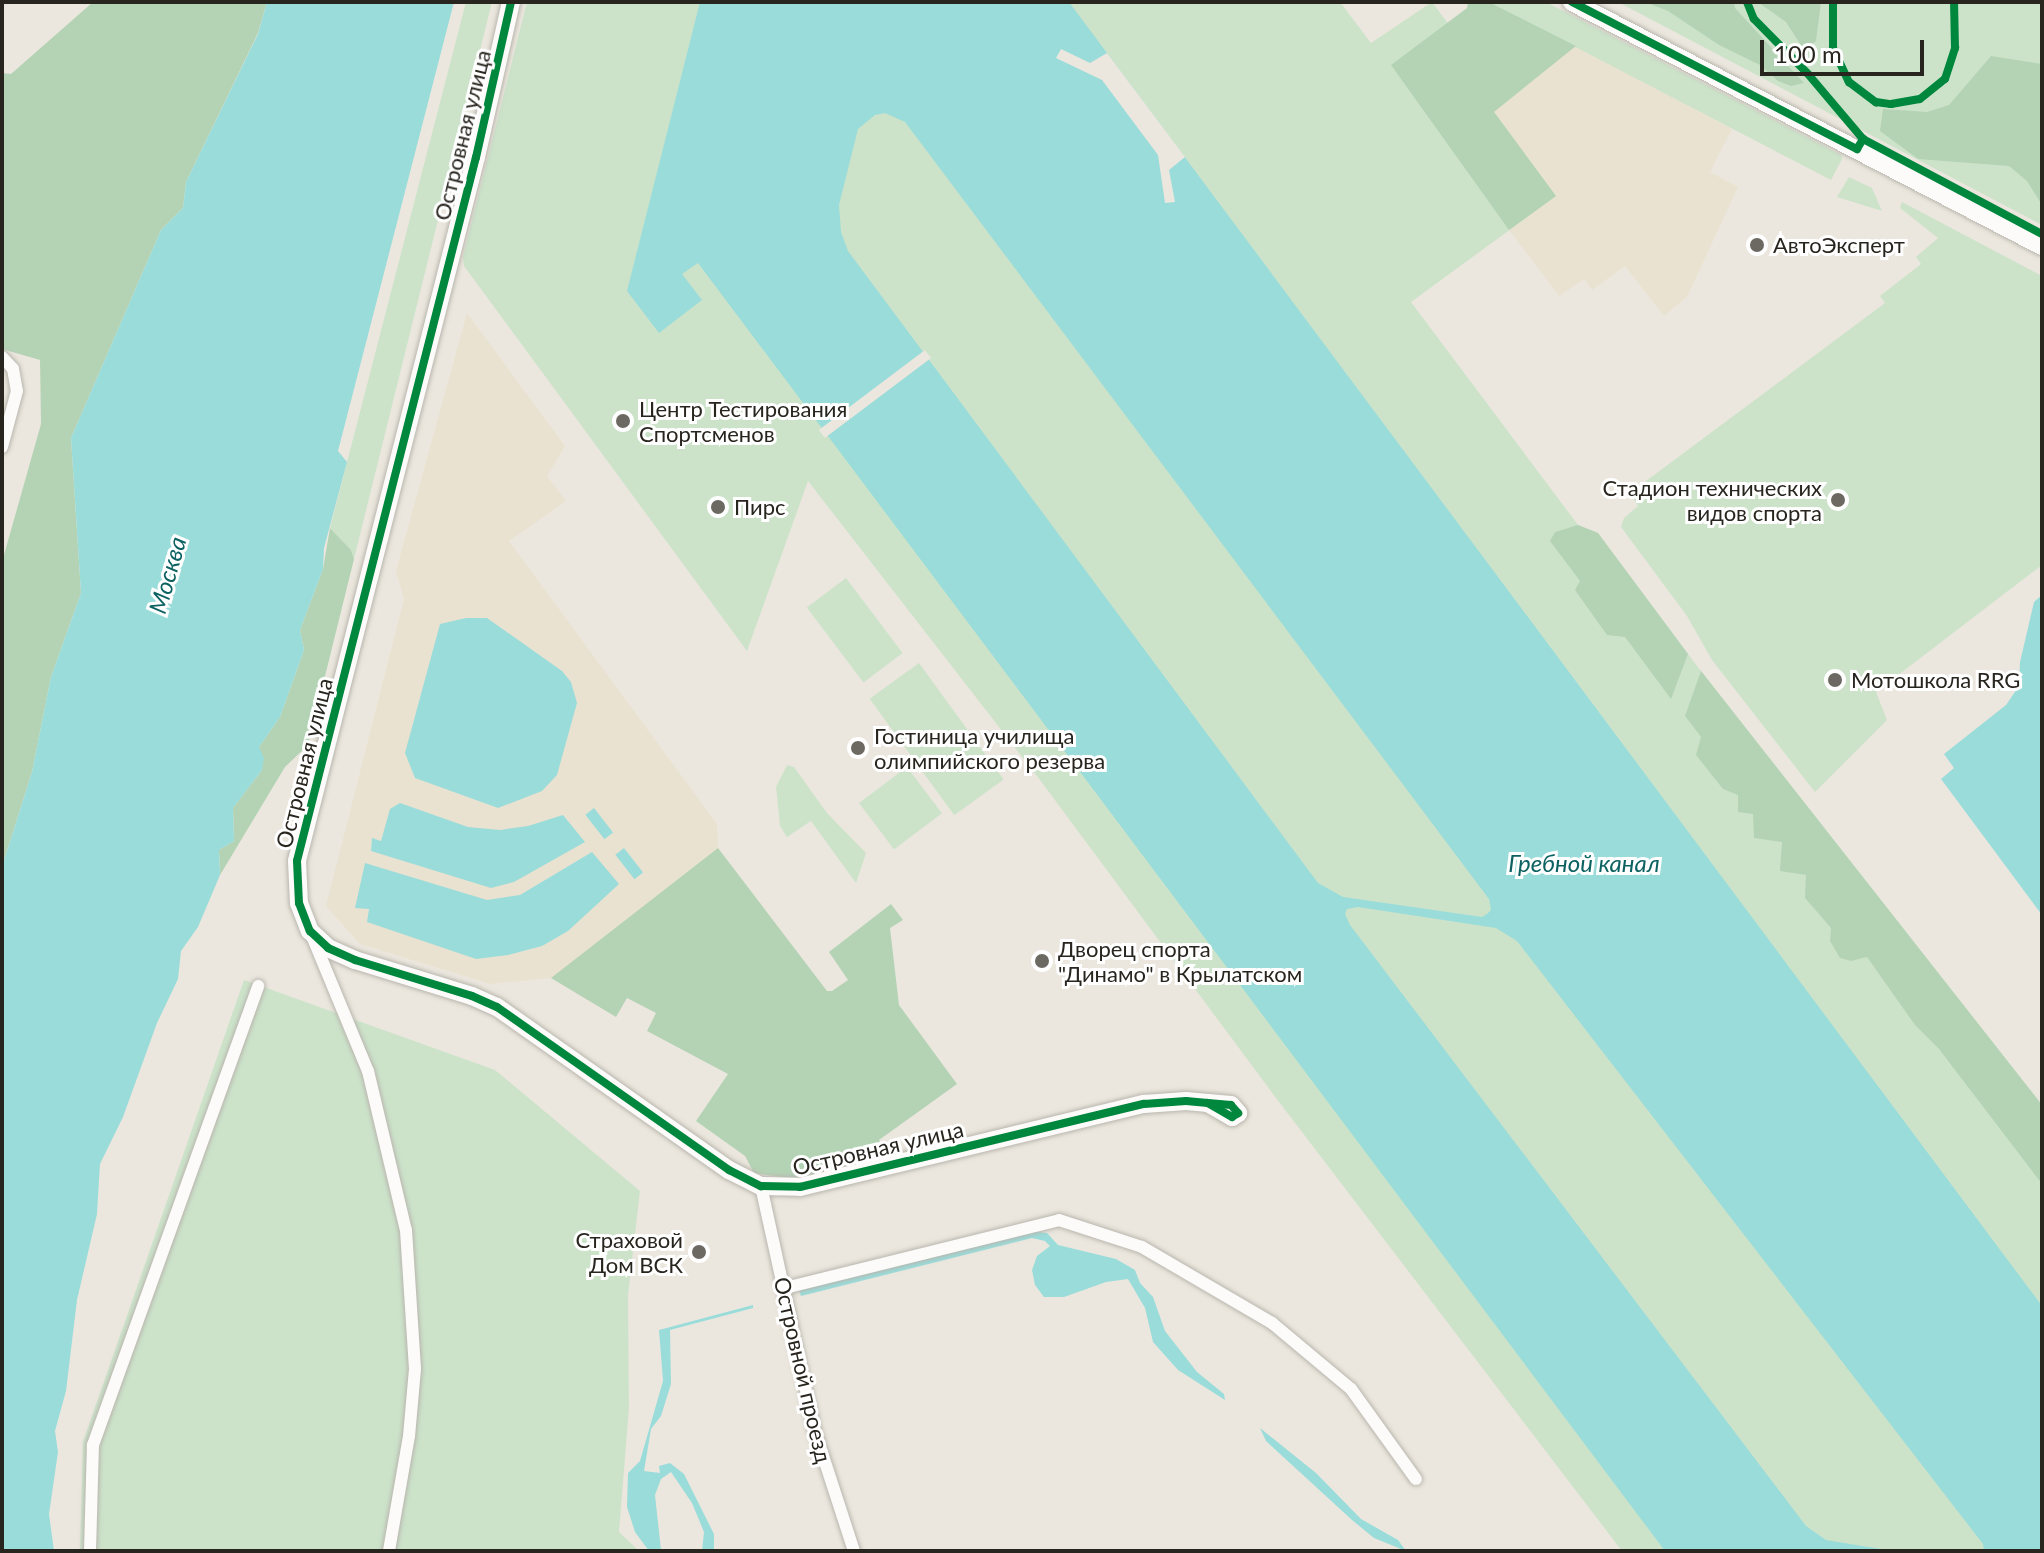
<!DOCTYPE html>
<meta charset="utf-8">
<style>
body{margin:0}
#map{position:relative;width:2044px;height:1553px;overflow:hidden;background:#ebe7de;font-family:Lato,sans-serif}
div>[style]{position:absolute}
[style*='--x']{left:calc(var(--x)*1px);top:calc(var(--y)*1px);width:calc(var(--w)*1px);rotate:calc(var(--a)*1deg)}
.built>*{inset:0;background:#eae2d0}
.green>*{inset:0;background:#cce3ca;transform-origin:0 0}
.forest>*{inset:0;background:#b4d3b5}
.water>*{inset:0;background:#9adcda;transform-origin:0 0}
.pier>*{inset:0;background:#ebe7de;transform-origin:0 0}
.roads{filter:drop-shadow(0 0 2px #b9b6ae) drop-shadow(0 0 2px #b9b6ae)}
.street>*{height:12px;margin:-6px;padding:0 6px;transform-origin:6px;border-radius:6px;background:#fcfbfa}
.secondary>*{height:18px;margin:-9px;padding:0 9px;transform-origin:9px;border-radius:9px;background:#fcfbfa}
.cycleway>*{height:8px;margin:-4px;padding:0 4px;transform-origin:4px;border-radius:4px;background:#00873e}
.dots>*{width:22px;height:22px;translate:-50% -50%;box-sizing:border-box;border:4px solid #fff;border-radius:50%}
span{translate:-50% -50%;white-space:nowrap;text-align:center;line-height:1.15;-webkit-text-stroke:6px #fff;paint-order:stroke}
.street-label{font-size:22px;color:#28251f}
.poi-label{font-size:22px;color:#28251f}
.left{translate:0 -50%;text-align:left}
.right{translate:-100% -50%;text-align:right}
.water-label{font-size:24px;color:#0c6161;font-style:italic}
.frame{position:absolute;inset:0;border:4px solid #28251f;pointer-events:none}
.scale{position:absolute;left:1760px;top:40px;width:164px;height:36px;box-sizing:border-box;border:4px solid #28251f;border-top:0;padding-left:10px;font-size:24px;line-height:28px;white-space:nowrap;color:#28251f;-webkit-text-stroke:6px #fff;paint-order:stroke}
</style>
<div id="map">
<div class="built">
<div style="clip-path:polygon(1576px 46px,1732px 129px,1710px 172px,1738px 187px,1687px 297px,1664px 316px,1625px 266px,1592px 290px,1584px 279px,1559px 296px,1509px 230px,1555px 195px,1494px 112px)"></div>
<div style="clip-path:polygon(467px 313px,565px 446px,547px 476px,566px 501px,509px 541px,717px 824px,718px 848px,551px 978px,490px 984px,360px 944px,326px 906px,404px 599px,396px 571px)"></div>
</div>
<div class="green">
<div style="clip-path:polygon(466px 2px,492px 2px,354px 559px,351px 550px,330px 528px)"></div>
<div style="clip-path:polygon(527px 2px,1340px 2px,1371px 43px,1432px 2px,1479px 65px,1467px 75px,1556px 196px,1411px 302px,1578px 525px,1598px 533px,1694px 662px,2042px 1105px,2042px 1551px,1622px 1551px,1276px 1098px,1037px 776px,808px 481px,747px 651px,464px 266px,463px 257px)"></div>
<div style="clip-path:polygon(1489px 2px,1546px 2px,1841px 155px,1842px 159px,1831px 180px)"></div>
<div style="clip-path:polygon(1618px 2px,2042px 2px,2042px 225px)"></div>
<div style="clip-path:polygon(1849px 177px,1872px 188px,1882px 211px,1837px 197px)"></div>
<div style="clip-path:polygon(1902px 202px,2042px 276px,2042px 565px,1876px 692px,1887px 720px,1815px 792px,1712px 660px,1687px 616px,1621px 527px,1624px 518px,1638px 506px,1630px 493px,1885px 303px,1880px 296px,1921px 264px,1916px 257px,1938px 238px,1900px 208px)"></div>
<div style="left:846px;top:578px;width:94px;height:49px;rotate:53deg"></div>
<div style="left:919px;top:663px;width:144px;height:61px;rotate:54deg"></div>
<div style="clip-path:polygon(787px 765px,794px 767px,827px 813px,866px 853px,856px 883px,811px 821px,787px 837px,780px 826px,776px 787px)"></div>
<div style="left:907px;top:767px;width:58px;height:60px;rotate:53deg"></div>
<div style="clip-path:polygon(244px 980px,495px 1070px,640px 1191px,628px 1295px,629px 1408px,619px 1532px,639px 1551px,80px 1551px,83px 1442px)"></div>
</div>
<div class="forest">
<div style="clip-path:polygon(93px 2px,267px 2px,258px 33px,186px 182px,183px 208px,161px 230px,71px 438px,81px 593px,51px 677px,32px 772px,2px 867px,2px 562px,41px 424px,40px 360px,2px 349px,2px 73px,11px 74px)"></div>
<div style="clip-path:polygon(1468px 2px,1489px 2px,1576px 46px,1494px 112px,1556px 196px,1509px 230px,1391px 65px,1467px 8px)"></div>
<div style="clip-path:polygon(1645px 2px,1734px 2px,1735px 8px,1804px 83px,1791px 86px,1778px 81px,1760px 65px,1719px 45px,1668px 11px)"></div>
<div style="clip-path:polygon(1821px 2px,1816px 41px,1804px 50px,1786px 22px,1759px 3px)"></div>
<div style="clip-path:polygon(1991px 56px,2042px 64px,2042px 205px,2027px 181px,2009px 166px,1918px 159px,1880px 131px,1883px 109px,1927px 112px,1949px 105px)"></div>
<div style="clip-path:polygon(1578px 525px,1598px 533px,1688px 654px,1671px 699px,1625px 637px,1607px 635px,1575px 590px,1580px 581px,1550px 541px,1555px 532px)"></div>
<div style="clip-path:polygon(330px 528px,351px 550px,354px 559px,308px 745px,285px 767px,220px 875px,219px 850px,234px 841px,233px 808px,262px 770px,259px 747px,280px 717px,304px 650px,300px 630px,323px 569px)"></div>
<div style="clip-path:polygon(1701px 671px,2042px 1105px,2042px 1184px,1939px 1049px,1915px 1025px,1867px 957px,1851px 961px,1840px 958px,1830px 941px,1831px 928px,1805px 898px,1806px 875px,1780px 871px,1782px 842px,1754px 838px,1753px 814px,1738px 812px,1738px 795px,1723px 789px,1696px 755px,1701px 737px,1685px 716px)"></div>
<div style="clip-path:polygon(718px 848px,827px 991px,832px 991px,848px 980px,829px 952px,891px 904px,903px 920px,890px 928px,899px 1005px,957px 1084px,879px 1140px,886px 1156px,795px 1179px,754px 1173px,745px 1156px,696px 1121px,728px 1074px,647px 1031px,656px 1013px,627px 998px,616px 1017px,551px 978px)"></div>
</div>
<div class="water">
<div style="clip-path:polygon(267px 2px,454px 2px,338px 451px,347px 462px,324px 548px,323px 569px,300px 630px,304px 650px,280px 717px,259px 747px,264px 758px,262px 770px,233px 808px,234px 841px,219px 850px,220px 875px,198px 927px,181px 951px,178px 979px,157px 1023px,123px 1117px,100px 1164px,97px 1214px,77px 1300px,66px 1391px,55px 1431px,58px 1452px,49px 1514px,54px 1551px,2px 1551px,2px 867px,32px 772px,51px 677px,81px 593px,71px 438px,161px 230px,183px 208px,186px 182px,258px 34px)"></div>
<div style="clip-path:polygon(evenodd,700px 2px,1069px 2px,2042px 1306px,2042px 1551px,1984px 1551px,1983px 1544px,1517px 941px,1496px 928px,1358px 907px,1347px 909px,1345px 914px,1350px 925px,1806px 1526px,1826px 1540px,1893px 1551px,1665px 1551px,698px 263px,682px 274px,702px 300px,659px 333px,627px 291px,700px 2px,885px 113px,905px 122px,1489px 899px,1491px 910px,1487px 914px,1482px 917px,1343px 897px,1318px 883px,848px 251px,841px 232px,839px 205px,858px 129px,875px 115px,885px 113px)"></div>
<div style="clip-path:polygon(2042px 595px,2042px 915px,1941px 779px,1954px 768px,1944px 754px,2006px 705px,2019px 686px,2020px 662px,2034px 602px)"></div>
<div style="clip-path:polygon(466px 618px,487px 618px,562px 671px,571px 682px,577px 703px,557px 775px,542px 791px,498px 808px,415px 778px,405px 753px,440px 624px)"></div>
<div style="clip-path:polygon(400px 803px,468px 827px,500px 830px,528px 826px,563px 815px,585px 842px,514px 882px,491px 888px,371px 851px,372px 838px,381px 841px,390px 809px)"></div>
<div style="left:594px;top:808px;width:31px;height:11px;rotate:52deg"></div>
<div style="left:624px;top:848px;width:31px;height:11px;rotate:52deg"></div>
<div style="clip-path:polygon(592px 852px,619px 884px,568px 931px,542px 946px,508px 955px,476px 959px,367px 922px,369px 909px,355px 908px,365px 863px,487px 900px,520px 895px)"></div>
<div style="clip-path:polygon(1031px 1231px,1047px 1233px,1058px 1245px,1116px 1259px,1135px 1270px,1140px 1283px,1153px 1297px,1165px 1331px,1197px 1372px,1224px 1394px,1225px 1400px,1178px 1370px,1153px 1342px,1145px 1308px,1128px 1279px,1106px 1282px,1064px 1297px,1044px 1297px,1035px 1285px,1032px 1270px,1037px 1256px,1050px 1246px,1045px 1241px,1032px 1238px,801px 1296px,799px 1290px)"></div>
<div style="clip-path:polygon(753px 1305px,753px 1308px,670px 1330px,671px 1384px,661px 1416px,651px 1429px,644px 1471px,660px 1473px,659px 1466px,670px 1463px,684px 1474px,714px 1534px,714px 1551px,702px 1551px,704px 1532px,692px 1503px,671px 1472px,661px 1479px,655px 1495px,661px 1550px,649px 1551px,635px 1532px,627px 1507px,628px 1473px,640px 1461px,663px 1381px,659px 1330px)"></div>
<div style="clip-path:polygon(1260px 1428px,1316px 1473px,1361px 1519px,1398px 1540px,1406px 1551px,1374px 1538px,1352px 1520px,1266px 1441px)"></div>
</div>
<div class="pier">
<div style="clip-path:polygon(1061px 49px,1090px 63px,1107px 53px,1185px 157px,1169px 170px,1175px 202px,1165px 203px,1158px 155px,1102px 80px,1056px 58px)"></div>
<div style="left:925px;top:350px;width:10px;height:133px;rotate:53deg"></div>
</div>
<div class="roads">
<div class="street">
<div style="--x:2;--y:357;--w:16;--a:47"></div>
<div style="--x:13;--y:369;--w:22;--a:80"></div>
<div style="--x:17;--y:391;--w:58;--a:105"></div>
<div style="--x:312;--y:936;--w:146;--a:67.5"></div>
<div style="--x:368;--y:1071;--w:163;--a:76.6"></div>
<div style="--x:406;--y:1230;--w:139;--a:86.3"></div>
<div style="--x:415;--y:1369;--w:67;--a:95.1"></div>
<div style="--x:409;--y:1436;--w:117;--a:99.9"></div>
<div style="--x:761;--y:1186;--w:248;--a:77.6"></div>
<div style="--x:814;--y:1428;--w:129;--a:72"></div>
<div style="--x:785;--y:1288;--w:282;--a:-13.9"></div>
<div style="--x:1059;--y:1220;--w:87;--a:18"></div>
<div style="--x:1142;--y:1247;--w:151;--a:30.3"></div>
<div style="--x:1272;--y:1323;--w:103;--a:39.9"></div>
<div style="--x:1351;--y:1389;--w:111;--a:54.2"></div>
<div style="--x:90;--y:1551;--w:106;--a:-88.4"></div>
<div style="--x:93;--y:1445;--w:488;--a:-70.2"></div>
</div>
<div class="secondary">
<div style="--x:511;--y:2;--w:159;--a:102.7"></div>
<div style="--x:476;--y:157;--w:726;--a:104.27"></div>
<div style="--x:297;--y:861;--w:42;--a:87.3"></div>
<div style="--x:299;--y:903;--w:30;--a:69"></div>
<div style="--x:310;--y:931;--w:25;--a:43"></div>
<div style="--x:328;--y:948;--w:30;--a:24"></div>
<div style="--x:355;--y:960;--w:122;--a:17.1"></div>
<div style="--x:472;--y:996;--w:27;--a:24"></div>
<div style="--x:497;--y:1007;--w:284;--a:35.1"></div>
<div style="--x:729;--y:1170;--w:36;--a:27"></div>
<div style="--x:761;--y:1186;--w:39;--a:1"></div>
<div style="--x:800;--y:1187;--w:354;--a:-13.6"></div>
<div style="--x:1144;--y:1104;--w:42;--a:-4.1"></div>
<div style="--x:1186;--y:1101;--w:22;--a:5"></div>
<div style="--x:1208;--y:1103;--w:23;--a:5"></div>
<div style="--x:1231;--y:1105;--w:11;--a:49"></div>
<div style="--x:1238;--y:1113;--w:7;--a:146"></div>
<div style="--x:1232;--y:1117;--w:28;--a:-150"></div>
<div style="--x:1572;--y:2;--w:530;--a:27.44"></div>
</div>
</div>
<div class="cycleway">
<div style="--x:511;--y:2;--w:159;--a:102.7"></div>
<div style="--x:476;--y:157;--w:726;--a:104.27"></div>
<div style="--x:297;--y:861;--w:42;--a:87.3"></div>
<div style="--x:299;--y:903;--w:30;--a:69"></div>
<div style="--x:310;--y:931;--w:25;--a:43"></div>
<div style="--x:328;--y:948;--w:30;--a:24"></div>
<div style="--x:355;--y:960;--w:122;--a:17.1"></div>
<div style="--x:472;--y:996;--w:27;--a:24"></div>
<div style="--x:497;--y:1007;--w:284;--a:35.1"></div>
<div style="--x:729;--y:1170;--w:36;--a:27"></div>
<div style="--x:761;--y:1186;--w:39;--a:1"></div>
<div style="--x:800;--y:1187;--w:354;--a:-13.6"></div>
<div style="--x:1144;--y:1104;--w:42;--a:-4.1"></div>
<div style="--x:1186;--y:1101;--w:22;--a:5"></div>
<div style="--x:1208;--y:1103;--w:23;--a:5"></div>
<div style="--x:1231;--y:1105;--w:11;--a:49"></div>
<div style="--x:1238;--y:1113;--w:7;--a:146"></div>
<div style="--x:1232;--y:1117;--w:28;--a:-150"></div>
<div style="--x:1572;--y:2;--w:321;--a:27.3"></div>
<div style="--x:1857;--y:149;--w:12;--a:-59"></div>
<div style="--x:1747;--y:2;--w:18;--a:68"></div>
<div style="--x:1754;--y:19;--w:77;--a:45.5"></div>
<div style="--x:1808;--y:74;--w:85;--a:49.8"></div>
<div style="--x:1863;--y:139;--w:203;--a:28"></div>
<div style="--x:1833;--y:2;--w:46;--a:90"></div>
<div style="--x:1833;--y:48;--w:38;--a:65"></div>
<div style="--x:1849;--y:82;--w:34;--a:37"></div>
<div style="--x:1876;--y:102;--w:15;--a:8"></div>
<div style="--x:1891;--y:104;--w:29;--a:-10"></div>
<div style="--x:1920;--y:99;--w:32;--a:-39"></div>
<div style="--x:1945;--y:79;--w:33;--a:-72"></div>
<div style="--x:1955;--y:48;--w:46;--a:-91.2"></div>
</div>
<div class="dots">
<div style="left:1757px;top:245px;background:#6c6962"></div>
<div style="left:623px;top:421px;background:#6c6962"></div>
<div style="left:1838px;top:500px;background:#6c6962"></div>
<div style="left:718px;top:507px;background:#6c6962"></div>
<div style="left:1835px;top:680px;background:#6c6962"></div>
<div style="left:858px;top:748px;background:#6c6962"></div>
<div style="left:1042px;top:961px;background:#6c6962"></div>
<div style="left:699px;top:1252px;background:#6c6962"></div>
</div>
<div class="street-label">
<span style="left:462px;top:135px;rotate:-76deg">Островная улица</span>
<span style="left:304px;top:763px;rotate:-76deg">Островная улица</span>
<span style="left:878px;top:1148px;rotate:-13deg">Островная улица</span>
<span style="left:803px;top:1370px;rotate:77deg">Островной проезд</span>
</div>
<div class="poi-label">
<span class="left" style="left:1773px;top:245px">АвтоЭксперт</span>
<span class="left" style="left:639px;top:421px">Центр Тестирования<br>Спортсменов</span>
<span class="right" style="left:1822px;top:500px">Стадион технических<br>видов спорта</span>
<span class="left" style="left:734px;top:507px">Пирс</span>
<span class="left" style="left:1851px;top:680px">Мотошкола RRG</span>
<span class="left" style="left:874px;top:748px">Гостиница училища<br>олимпийского резерва</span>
<span class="left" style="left:1058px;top:961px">Дворец спорта<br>"Динамо" в Крылатском</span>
<span class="right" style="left:683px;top:1252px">Страховой<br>Дом ВСК</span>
</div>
<div class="water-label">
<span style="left:167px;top:575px;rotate:-74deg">Москва</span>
<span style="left:1584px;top:863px">Гребной канал</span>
</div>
<div class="frame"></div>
<div class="scale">100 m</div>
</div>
